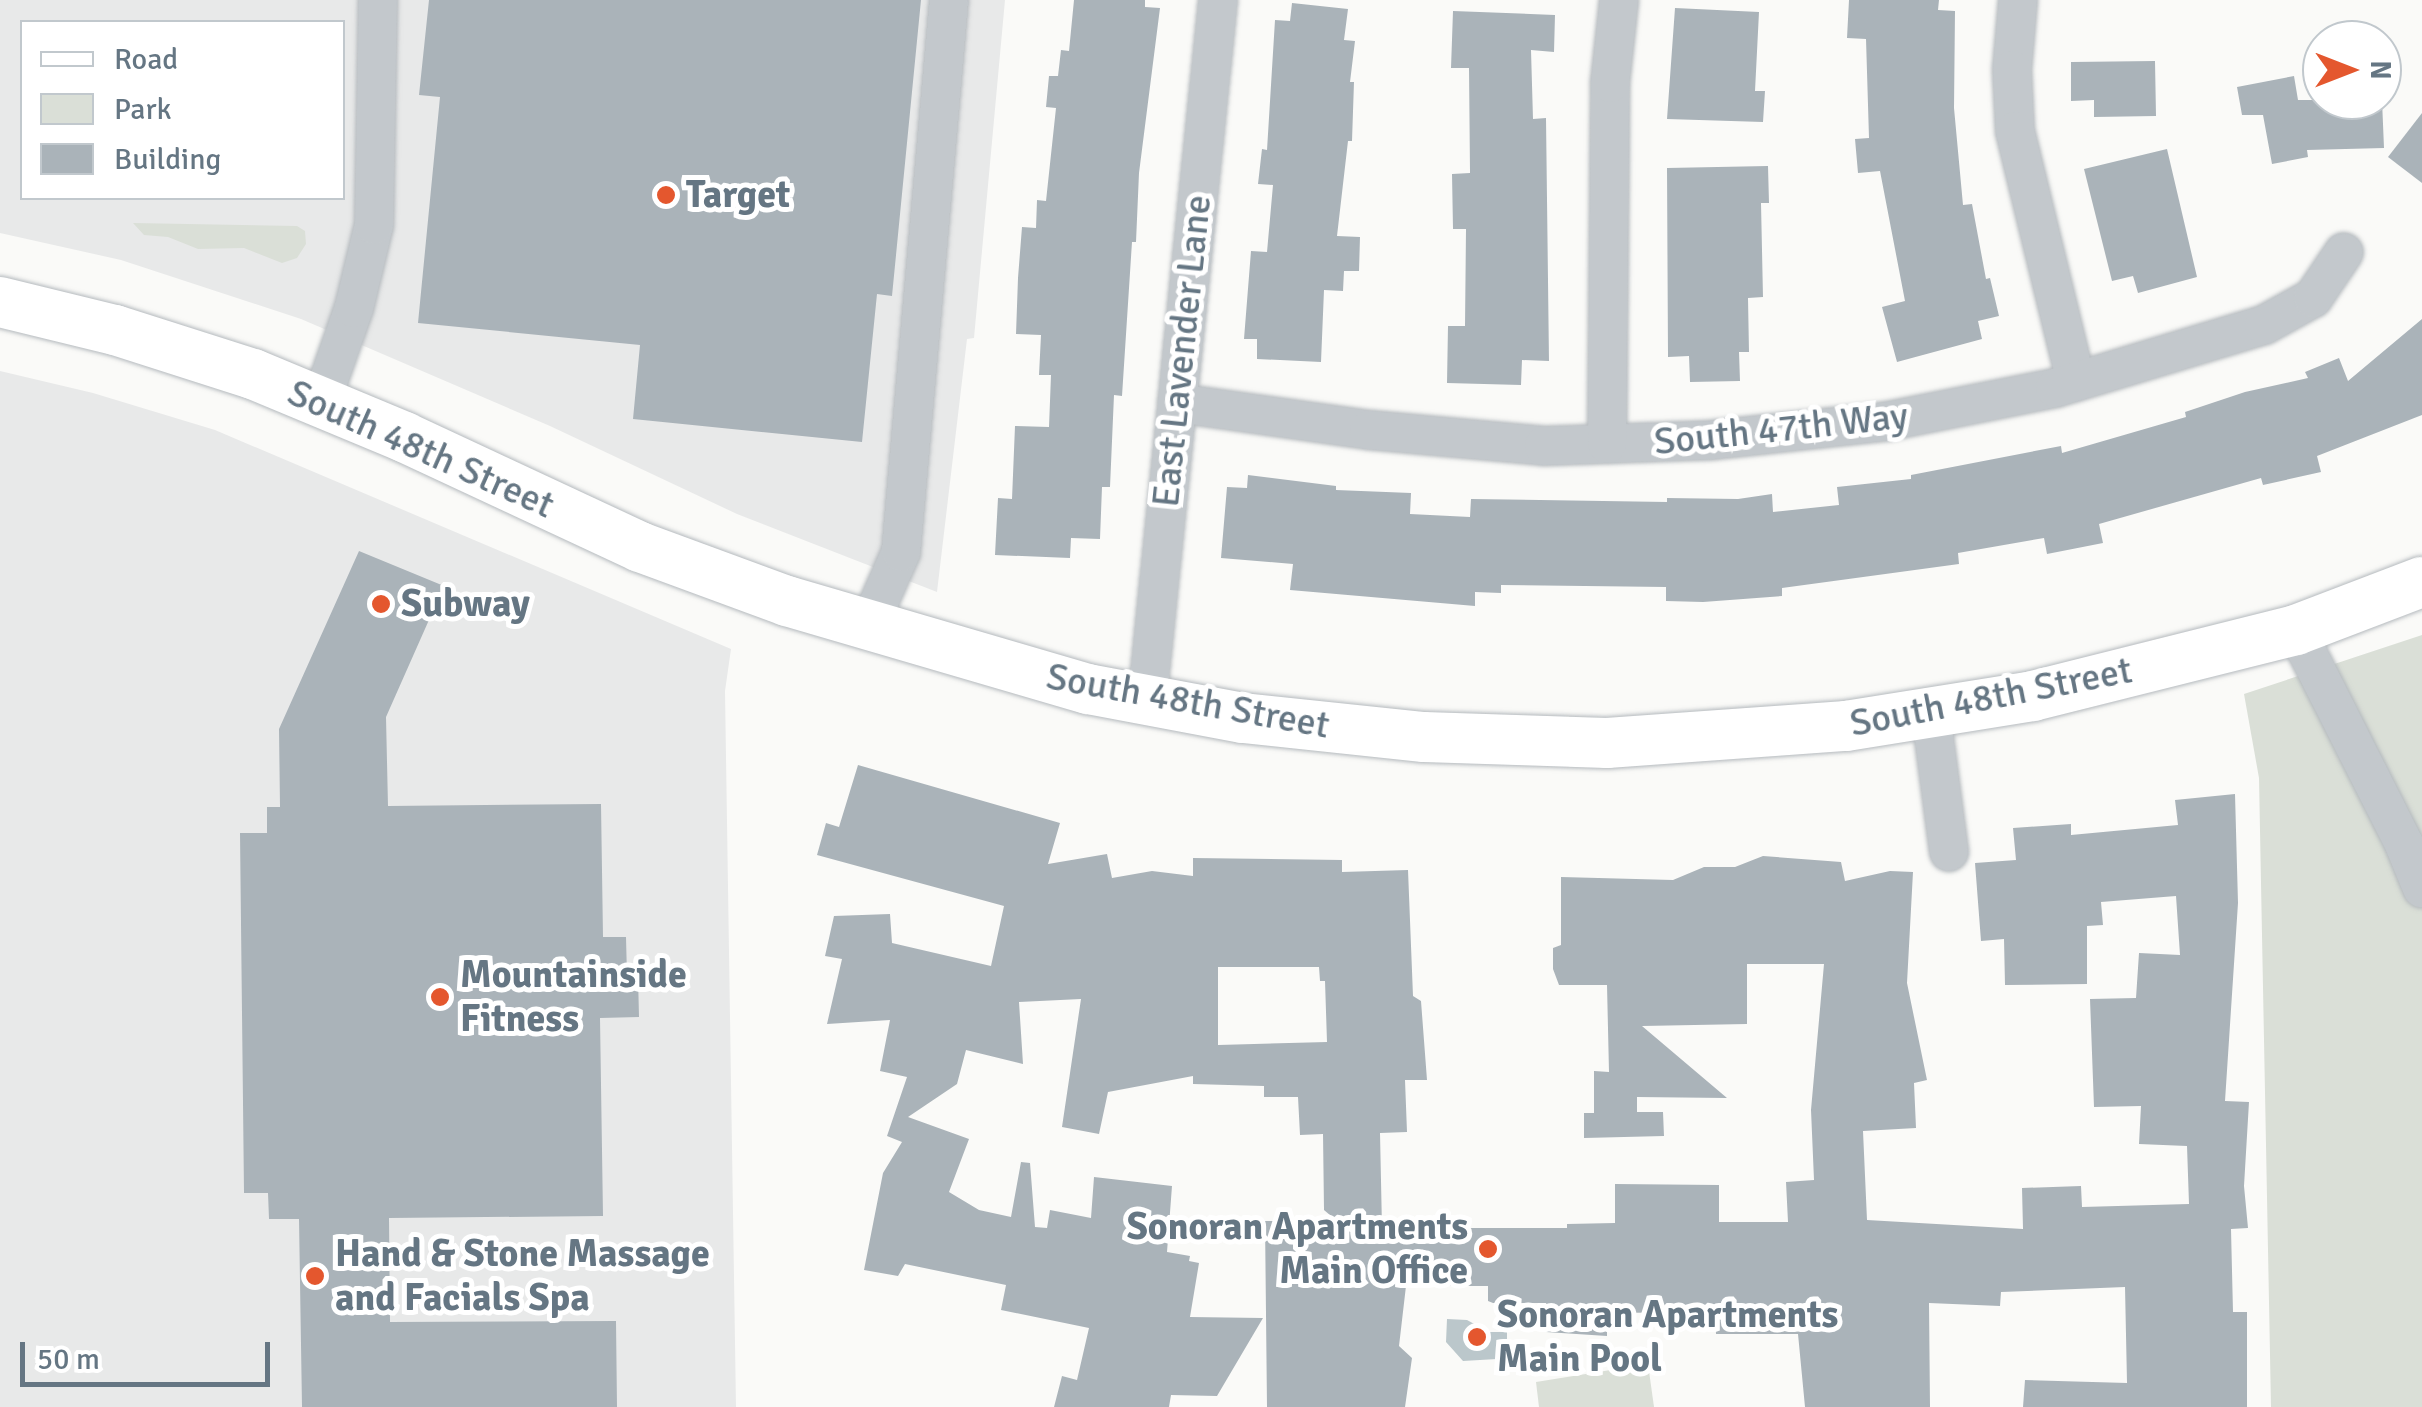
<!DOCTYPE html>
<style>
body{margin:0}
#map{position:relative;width:2422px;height:1407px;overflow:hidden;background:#fafaf8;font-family:Signika,sans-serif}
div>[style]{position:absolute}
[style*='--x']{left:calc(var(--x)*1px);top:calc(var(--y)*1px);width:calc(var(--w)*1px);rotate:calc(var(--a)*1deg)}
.built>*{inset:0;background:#e8e9e9}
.green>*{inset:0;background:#dadfd7}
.water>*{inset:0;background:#bbc7cb}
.building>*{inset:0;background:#aab3b9}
.roads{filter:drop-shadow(0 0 2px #b5babe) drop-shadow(0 0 2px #b5babe)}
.minor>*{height:38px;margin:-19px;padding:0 19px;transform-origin:19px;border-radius:19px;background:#c3c8cc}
.major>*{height:50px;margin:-25px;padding:0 25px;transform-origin:25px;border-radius:25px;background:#fff}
.dots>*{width:28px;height:28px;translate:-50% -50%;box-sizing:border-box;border:5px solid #fff;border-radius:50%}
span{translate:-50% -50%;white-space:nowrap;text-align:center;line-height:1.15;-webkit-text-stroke:10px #fff;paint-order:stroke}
.poi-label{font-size:38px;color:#657683;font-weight:700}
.left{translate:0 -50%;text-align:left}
.right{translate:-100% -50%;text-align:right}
.street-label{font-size:38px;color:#657683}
.legend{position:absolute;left:20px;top:20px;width:325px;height:180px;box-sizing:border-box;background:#fff;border:2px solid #c1c8cd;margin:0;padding:12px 18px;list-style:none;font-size:30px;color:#657683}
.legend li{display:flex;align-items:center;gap:20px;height:50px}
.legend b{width:50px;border:2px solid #c1c8cd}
.north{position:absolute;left:2302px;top:20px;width:100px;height:100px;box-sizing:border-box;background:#fff;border:2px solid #c1c8cd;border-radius:50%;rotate:90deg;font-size:28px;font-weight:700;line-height:40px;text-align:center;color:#657683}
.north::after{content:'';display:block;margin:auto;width:35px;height:45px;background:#e4572e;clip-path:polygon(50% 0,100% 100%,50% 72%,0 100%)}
.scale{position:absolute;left:20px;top:1342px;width:250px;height:45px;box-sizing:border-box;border:5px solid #657683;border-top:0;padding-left:12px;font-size:30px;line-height:35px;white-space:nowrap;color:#657683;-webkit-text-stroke:8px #fff;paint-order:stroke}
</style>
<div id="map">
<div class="built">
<div style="clip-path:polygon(evenodd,0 0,1005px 0,974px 338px,967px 339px,937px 592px,737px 514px,550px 426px,301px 319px,121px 260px,0 233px,0 0,22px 22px,342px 22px,342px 198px,22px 198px,22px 22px)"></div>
<div style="clip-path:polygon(0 371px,93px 393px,215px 430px,731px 649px,725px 691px,736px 1407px,0 1407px)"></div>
</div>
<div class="green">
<div style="clip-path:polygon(133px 223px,297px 226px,305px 231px,306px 244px,297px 258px,282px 263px,244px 248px,198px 249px,168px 237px,144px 235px)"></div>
<div style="clip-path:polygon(2422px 635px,2422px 1407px,2271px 1407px,2259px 778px,2244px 694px)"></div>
<div style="clip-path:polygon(1648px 1364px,1654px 1407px,1539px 1407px,1536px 1382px)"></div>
</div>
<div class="water">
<div style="clip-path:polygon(1447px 1319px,1467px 1320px,1489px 1332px,1507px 1332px,1507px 1350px,1497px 1359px,1463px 1361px,1446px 1342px)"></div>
</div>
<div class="building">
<div style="clip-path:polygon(429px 0,921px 0,892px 296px,877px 294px,862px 442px,633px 419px,640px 345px,418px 323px,440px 97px,419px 95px)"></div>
<div style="clip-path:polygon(1074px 0,1145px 0,1145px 7px,1160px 8px,1139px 173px,1136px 242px,1132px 242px,1122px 396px,1114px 395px,1110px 487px,1102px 487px,1100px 539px,1071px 538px,1070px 558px,995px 555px,998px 498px,1012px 499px,1015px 426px,1049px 427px,1051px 375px,1039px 375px,1041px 335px,1016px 334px,1018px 278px,1022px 227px,1036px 228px,1037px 200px,1046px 201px,1056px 108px,1046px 107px,1049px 76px,1058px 76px,1061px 50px,1069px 51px)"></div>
<div style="clip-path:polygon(1849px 0,1939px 0,1938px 10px,1955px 11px,1954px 108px,1963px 205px,1972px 204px,1986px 279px,1990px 278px,1999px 316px,1978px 321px,1982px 339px,1897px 362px,1882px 307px,1905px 301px,1880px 171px,1858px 173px,1855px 139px,1869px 138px,1866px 39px,1847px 38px)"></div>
<div style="clip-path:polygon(1292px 3px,1348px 9px,1344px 40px,1355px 41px,1350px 82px,1354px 82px,1352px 141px,1348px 141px,1337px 236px,1360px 237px,1359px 271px,1344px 271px,1343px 291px,1324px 290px,1321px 362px,1257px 359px,1257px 339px,1244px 339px,1251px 251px,1267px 252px,1273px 185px,1258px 184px,1262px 149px,1267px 150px,1275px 20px,1290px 21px)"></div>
<div style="clip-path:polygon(1675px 8px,1759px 12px,1755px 91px,1765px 91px,1763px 122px,1667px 119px)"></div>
<div style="clip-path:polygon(1453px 11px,1555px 15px,1554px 52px,1531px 50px,1533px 119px,1546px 118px,1549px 361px,1522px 360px,1521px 385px,1447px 383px,1448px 326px,1465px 326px,1466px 229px,1453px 229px,1452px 174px,1470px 173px,1469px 68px,1451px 68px)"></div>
<div style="clip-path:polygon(2155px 61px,2156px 116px,2094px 117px,2094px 100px,2071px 101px,2071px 62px)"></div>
<div style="clip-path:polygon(2294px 76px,2298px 100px,2382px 100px,2384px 148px,2307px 150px,2308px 157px,2272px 164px,2263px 115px,2242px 115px,2237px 87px)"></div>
<div style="clip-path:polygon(2422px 113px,2422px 183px,2388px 157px)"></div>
<div style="clip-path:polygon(2167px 149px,2197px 277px,2138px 293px,2133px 276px,2112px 281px,2084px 169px)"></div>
<div style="clip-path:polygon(1768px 166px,1769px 203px,1761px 203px,1763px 297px,1748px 298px,1749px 352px,1739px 352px,1740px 381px,1690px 382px,1689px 356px,1668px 357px,1667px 168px)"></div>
<div style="clip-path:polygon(2422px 319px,2422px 415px,2317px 456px,2321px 472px,2263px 485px,2261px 478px,2099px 524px,2103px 543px,2047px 554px,2044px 538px,1958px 553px,1959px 564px,1782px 588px,1782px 596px,1703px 602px,1666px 601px,1666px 587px,1501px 585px,1501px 593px,1475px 592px,1475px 606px,1290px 590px,1293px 564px,1221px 558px,1227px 487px,1247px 488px,1248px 475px,1336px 486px,1336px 490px,1411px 493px,1410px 514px,1470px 517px,1471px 499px,1667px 502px,1667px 498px,1738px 499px,1772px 494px,1773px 512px,1839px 505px,1837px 487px,1911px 479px,1911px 475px,2061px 446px,2062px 453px,2186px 417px,2185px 412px,2245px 392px,2308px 378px,2305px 372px,2339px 358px,2348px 381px)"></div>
<div style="clip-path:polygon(359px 551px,444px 586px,386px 717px,388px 806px,601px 804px,603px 937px,626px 937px,627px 976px,638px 976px,639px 1017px,600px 1018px,603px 1216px,389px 1218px,390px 1322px,616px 1321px,617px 1407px,302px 1407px,299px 1219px,269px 1219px,268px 1193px,244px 1193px,240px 833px,267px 833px,267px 807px,280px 807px,279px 729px)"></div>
<div style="clip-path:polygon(evenodd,858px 765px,1060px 823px,1048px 864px,1107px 854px,1112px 878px,1152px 871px,1193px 876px,1193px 858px,1342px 860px,1342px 872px,1408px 870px,1413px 996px,1421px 1001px,1427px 1080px,1405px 1080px,1407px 1132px,1380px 1133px,1382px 1228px,1433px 1234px,1433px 1228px,1439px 1228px,1439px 1216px,1467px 1216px,1467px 1228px,1567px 1228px,1567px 1224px,1615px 1223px,1615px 1184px,1719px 1185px,1719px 1222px,1788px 1222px,1786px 1182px,1814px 1180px,1811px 1110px,1824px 964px,1747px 964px,1747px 1024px,1642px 1026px,1727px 1098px,1637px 1097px,1637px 1112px,1663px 1112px,1664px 1136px,1584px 1138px,1584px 1113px,1594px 1113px,1594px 1071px,1609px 1072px,1607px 985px,1559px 985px,1553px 969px,1553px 948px,1561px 945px,1561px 877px,1673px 880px,1704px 867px,1735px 867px,1763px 856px,1841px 862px,1845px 881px,1890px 871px,1913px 872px,1907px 983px,1927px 1080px,1914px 1083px,1916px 1128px,1863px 1131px,1867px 1220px,2023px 1229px,2022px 1188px,2081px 1186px,2082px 1207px,2189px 1204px,2187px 1146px,2139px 1144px,2141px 1106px,2094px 1107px,2090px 999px,2136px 998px,2139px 953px,2180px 955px,2176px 896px,2101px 902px,2103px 925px,2087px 926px,2087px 984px,2005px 985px,2004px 939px,1981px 941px,1975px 863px,2016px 860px,2013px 828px,2071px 824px,2071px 835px,2178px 825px,2175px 800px,2235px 794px,2238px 903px,2225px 1101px,2249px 1102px,2244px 1186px,2248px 1228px,2231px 1229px,2233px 1312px,2247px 1312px,2247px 1407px,2023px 1407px,2025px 1380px,2127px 1383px,2125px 1287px,2001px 1292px,2000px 1306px,1929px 1303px,1930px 1407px,1805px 1407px,1798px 1334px,1716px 1334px,1715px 1312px,1607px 1313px,1607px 1336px,1546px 1332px,1546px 1303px,1493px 1303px,1488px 1301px,1488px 1286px,1406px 1286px,1399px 1346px,1412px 1358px,1405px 1407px,1267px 1407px,1265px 1221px,1337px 1221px,1324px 1210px,1323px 1134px,1300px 1135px,1298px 1097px,1264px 1097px,1264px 1086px,1193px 1084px,1193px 1076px,1108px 1092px,1099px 1134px,1062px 1127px,1081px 999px,1019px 1002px,1023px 1064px,966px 1050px,957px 1084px,908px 1117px,969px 1139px,949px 1192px,979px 1210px,1011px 1217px,1021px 1162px,1030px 1163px,1035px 1227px,1047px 1228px,1050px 1210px,1091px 1218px,1094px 1177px,1172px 1186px,1167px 1252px,1190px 1256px,1189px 1261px,1199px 1263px,1190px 1317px,1263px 1318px,1217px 1396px,1171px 1395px,1169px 1407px,1054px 1407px,1062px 1376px,1077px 1380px,1089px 1328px,1001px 1310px,1006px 1285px,905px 1264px,898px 1276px,864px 1270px,883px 1173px,902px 1142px,887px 1136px,907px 1077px,880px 1071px,890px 1020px,827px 1024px,842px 959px,825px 956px,834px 916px,890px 914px,892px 943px,991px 966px,1004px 906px,817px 855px,826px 823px,839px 827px,858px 765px,1218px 967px,1319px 967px,1320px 981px,1325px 981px,1327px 1042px,1218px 1045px,1218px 967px)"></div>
</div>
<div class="roads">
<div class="minor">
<div style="--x:2018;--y:0;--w:70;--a:94.9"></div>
<div style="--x:2012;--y:70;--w:61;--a:87.2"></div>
<div style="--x:2015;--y:131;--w:258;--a:76.3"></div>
<div style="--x:321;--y:402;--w:100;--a:-70.7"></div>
<div style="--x:354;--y:308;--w:85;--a:-76.5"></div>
<div style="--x:374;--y:225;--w:225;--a:-89"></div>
<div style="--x:1177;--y:403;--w:194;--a:8"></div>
<div style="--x:1369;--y:430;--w:176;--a:5.2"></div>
<div style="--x:1544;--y:446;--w:168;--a:-2"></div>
<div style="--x:1712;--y:440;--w:178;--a:-6.1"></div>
<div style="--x:1889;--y:421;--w:169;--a:-11.2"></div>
<div style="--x:2055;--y:388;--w:218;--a:-16.8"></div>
<div style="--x:2264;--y:325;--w:56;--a:-28.9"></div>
<div style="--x:2313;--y:298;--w:55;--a:-56"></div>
<div style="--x:1607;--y:444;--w:361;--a:-89.5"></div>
<div style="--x:1610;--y:83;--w:83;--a:-83.8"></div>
<div style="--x:868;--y:627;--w:82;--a:-66.3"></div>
<div style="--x:901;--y:552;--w:554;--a:-85.03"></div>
<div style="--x:2296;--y:630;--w:240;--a:63.2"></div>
<div style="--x:2404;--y:844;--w:48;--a:67.8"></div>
<div style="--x:1147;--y:702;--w:706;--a:-84.22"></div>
<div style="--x:1931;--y:715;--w:138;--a:82.5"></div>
</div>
<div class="major">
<div style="--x:0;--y:302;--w:118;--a:13.7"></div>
<div style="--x:115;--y:330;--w:145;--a:17.7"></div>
<div style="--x:253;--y:374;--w:164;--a:22.6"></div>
<div style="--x:404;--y:437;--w:260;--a:25"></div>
<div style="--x:640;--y:547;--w:157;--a:20.2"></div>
<div style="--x:787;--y:601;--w:314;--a:16.3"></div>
<div style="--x:1088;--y:689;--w:158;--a:10.6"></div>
<div style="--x:1243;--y:718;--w:182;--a:6"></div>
<div style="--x:1424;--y:737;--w:183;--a:1.9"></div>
<div style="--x:1607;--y:743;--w:240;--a:-4.1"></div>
<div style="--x:1846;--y:726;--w:189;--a:-9.1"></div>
<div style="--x:2033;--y:696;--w:271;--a:-14.1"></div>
<div style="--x:2296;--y:630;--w:135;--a:-20.9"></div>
</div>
</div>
<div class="dots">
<div style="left:666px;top:195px;background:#e4572e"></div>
<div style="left:381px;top:604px;background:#e4572e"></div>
<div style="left:440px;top:997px;background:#e4572e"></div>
<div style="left:1488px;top:1249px;background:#e4572e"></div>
<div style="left:315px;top:1276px;background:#e4572e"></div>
<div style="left:1477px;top:1337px;background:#e4572e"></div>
</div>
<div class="poi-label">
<span class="left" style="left:686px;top:195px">Target</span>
<span class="left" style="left:401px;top:604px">Subway</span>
<span class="left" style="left:460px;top:997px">Mountainside<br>Fitness</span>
<span class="right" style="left:1468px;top:1249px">Sonoran Apartments<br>Main Office</span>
<span class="left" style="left:335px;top:1276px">Hand &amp; Stone Massage<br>and Facials Spa</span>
<span class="left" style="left:1497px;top:1337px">Sonoran Apartments<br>Main Pool</span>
</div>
<div class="street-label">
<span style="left:1182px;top:351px;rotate:-84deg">East Lavender Lane</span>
<span style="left:1781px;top:429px;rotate:-6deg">South 47th Way</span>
<span style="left:421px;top:449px;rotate:24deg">South 48th Street</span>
<span style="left:1991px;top:697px;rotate:-11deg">South 48th Street</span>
<span style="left:1188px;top:701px;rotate:10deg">South 48th Street</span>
</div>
<ul class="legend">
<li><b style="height:12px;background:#fff"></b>Road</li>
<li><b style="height:28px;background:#dadfd7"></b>Park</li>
<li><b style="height:28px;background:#aab3b9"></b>Building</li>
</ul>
<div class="north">N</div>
<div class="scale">50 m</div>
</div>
